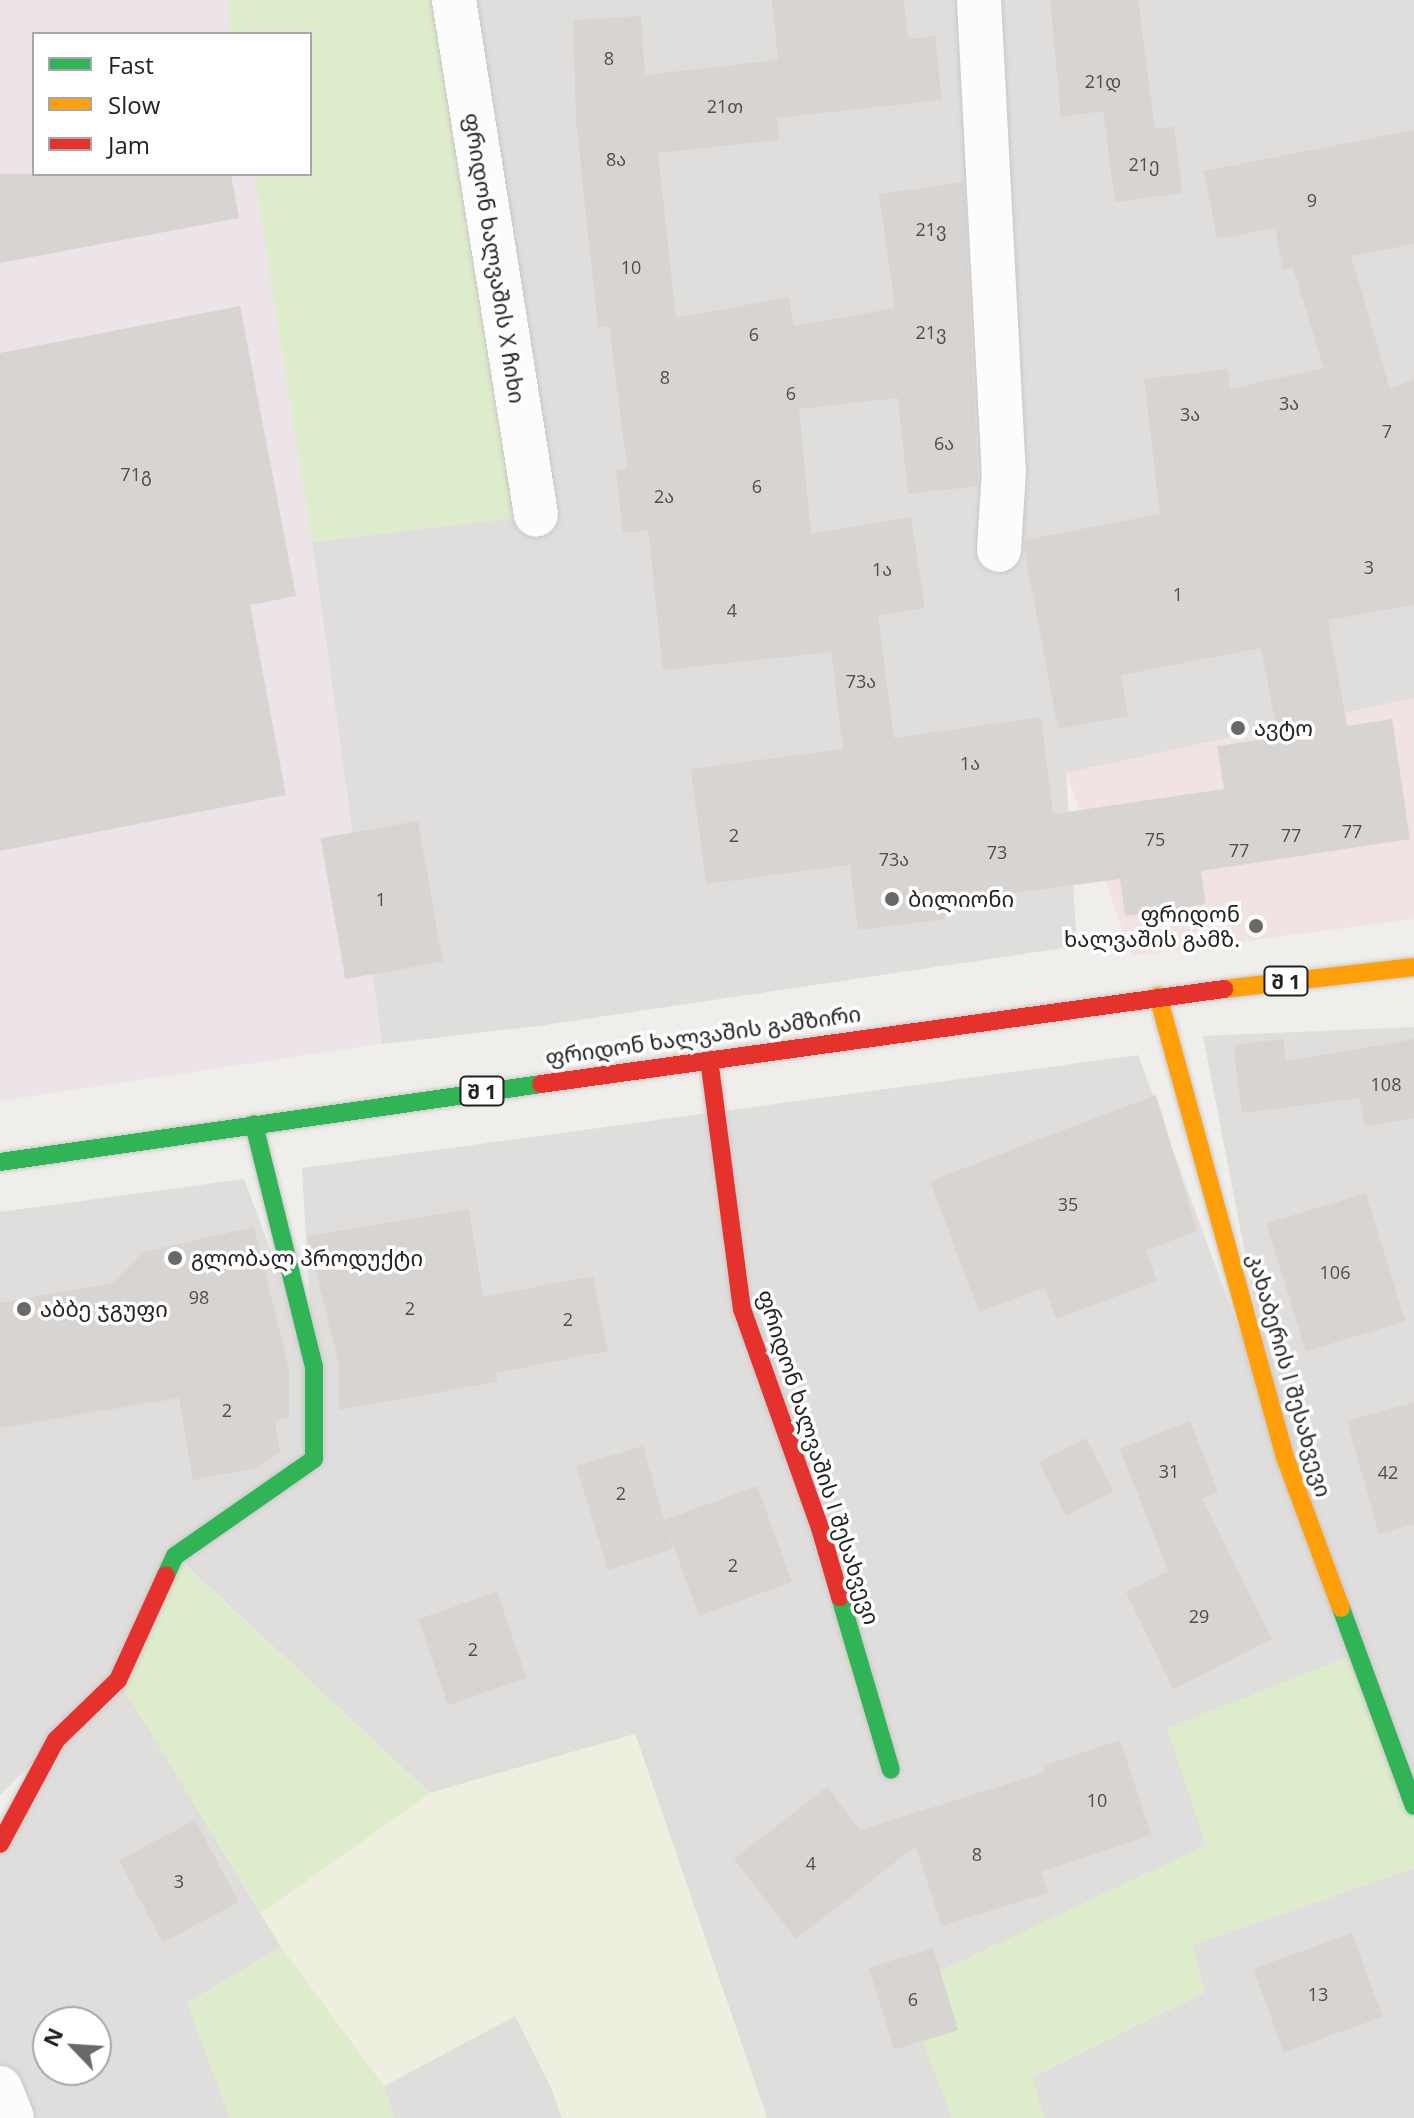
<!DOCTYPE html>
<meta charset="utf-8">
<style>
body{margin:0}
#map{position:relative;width:1414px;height:2118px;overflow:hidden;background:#f0eeeb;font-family:"Open Sans","Noto Sans Georgian",sans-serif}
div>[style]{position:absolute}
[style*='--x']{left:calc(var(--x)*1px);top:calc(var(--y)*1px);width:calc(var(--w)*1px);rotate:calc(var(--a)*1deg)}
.residential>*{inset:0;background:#dfdedc}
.commercial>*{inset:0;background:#f1e3e1}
.industrial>*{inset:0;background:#ede4e9}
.farmland>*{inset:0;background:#efefdf}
.grass>*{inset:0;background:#ddeccb}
.building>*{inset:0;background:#d7d4d2;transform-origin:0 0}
.roads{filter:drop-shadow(0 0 2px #c9c8c7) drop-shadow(0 0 2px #c9c8c7)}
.street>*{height:44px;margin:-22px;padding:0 22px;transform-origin:22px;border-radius:22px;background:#fdfcfc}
.fast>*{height:18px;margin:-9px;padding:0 9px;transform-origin:9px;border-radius:9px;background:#30b455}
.slow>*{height:18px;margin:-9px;padding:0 9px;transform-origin:9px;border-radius:9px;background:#ff9f0a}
.jam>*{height:18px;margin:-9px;padding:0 9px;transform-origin:9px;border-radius:9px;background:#e5322d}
.dots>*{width:22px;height:22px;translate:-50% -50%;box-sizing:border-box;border:4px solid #fff;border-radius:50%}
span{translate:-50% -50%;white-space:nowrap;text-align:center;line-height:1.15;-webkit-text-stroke:7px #fff;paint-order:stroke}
.number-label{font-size:18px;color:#4f4e4e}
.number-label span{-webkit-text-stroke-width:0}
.shield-label span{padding:2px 6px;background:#fff;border:2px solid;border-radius:6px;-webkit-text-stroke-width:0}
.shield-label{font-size:20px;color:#222;font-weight:700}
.street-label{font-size:22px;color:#222}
.poi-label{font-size:22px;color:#222}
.left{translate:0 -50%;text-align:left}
.right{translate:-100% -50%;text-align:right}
.legend{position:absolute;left:32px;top:32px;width:280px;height:144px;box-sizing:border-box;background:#fff;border:2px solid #a7a7a7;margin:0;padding:10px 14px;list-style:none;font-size:24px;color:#222}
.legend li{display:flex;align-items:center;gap:16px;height:40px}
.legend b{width:40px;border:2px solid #a7a7a7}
.north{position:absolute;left:32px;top:2006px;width:80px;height:80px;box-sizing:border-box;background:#fff;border:2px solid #a7a7a7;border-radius:50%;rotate:295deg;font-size:22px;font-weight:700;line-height:32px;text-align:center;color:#222}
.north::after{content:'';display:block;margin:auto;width:28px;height:36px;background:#6a6968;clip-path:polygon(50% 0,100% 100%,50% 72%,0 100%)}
</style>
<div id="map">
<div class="residential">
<div style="clip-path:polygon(454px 0,1414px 0,1414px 698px,1066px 773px,1077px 946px,538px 1026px,382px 1044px,312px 542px,536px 515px)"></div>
<div style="clip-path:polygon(evenodd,1414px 1027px,1414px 1806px,1167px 1728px,1207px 1845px,903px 1989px,952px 2118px,767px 2118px,635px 1734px,430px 1793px,176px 1556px,119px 1680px,281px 1947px,187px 2003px,230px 2118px,12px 2118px,0 2088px,0 1844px,53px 1743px,0 1795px,0 1212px,244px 1179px,313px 1363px,302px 1168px,1138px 1055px,1283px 1450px,1203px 1036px,1414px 1027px,48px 2022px,96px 2022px,96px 2070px,48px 2070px,48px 2022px)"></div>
<div style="clip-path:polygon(1414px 1868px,1414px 2118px,1044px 2118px,1032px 2077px,1205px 1992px,1192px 1945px)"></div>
<div style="clip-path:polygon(515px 2016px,551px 2087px,562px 2118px,394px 2118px,384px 2086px)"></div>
</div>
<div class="commercial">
<div style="clip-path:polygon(1414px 698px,1414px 919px,1132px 956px,1066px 773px)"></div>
</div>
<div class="industrial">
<div style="clip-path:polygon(0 0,227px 0,232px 34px,34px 34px,34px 174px,254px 174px,312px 542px,382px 1044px,0 1101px)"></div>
</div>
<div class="farmland">
<div style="clip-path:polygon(635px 1734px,767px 2118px,562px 2118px,551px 2087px,515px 2016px,384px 2086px,281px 1947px,261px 1913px,430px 1793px)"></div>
</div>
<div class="grass">
<div style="clip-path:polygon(227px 0,454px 0,536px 515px,312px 542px,254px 174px,310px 174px,310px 34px,232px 34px)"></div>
<div style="clip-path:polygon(175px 1556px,430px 1793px,261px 1913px,118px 1680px)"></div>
<div style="clip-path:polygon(1358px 1653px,1414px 1806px,1414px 1868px,1192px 1945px,1205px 1992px,1032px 2077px,1044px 2118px,952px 2118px,902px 1989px,1206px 1845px,1167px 1728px)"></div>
<div style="clip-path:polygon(281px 1947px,384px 2086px,394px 2118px,230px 2118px,187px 2003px)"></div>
</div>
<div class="building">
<div style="clip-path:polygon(772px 0,904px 0,908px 39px,935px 36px,942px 100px,777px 118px,779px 140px,658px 153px,676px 318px,789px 297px,794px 326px,895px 308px,879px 194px,964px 182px,978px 486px,908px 494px,898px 398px,799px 409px,811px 534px,911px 517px,925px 608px,878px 616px,894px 738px,1041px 717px,1053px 814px,1224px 789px,1217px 746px,1278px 737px,1261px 648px,1121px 675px,1128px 716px,1058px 729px,1024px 548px,1025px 540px,1160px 514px,1144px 379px,1228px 369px,1230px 389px,1324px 368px,1293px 268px,1283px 270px,1275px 228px,1217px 239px,1204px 171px,1414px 130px,1414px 244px,1351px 256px,1390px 389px,1414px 379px,1414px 605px,1328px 620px,1347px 726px,1392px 719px,1410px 839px,1201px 871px,1206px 904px,1125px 916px,1120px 879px,943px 902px,945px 919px,858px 930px,850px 865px,706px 884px,691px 769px,843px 749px,831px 652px,663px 670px,648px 530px,623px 533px,616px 470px,627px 468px,609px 326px,598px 327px,576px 122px,573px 20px,641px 16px,645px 75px,778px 60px)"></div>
<div style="clip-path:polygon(1050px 0,1138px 0,1155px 129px,1174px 126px,1182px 193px,1115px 202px,1103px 111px,1061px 117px)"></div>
<div style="clip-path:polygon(0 174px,231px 174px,239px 218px,0 263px)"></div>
<div style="clip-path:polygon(240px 306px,296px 596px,250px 605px,286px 795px,0 851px,0 353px)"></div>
<div style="left:418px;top:821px;width:143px;height:99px;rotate:80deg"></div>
<div style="clip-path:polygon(1283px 1039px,1286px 1061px,1414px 1039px,1414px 1118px,1365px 1127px,1359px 1098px,1242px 1113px,1233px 1045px)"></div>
<div style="clip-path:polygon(1156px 1095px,1197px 1231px,1146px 1250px,1157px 1281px,1056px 1319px,1045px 1287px,979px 1312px,930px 1181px)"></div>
<div style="left:1366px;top:1193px;width:134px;height:104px;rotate:73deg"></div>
<div style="clip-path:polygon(469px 1209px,483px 1297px,593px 1276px,608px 1351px,496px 1373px,497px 1382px,339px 1410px,338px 1361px,307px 1236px)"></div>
<div style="clip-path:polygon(254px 1227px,289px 1370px,289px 1418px,275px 1421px,280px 1452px,257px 1468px,193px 1480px,179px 1398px,0 1428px,0 1303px,113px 1283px,143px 1252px)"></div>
<div style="clip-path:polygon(1414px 1402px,1414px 1524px,1379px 1534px,1347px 1421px)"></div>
<div style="clip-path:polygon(1190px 1421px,1218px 1492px,1202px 1498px,1272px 1639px,1173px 1689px,1126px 1592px,1168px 1571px,1120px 1449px)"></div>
<div style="left:1086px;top:1438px;width:60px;height:53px;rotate:63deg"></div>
<div style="clip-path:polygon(643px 1446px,664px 1520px,757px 1486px,792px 1582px,699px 1616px,666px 1526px,673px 1549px,608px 1570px,576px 1466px)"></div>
<div style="left:497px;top:1592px;width:91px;height:83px;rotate:71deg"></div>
<div style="clip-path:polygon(1120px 1740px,1151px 1835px,1041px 1872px,1048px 1893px,941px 1926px,916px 1846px,796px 1939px,734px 1859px,827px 1787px,860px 1830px,1045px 1772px,1043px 1766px)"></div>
<div style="left:195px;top:1820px;width:93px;height:86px;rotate:62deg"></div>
<div style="left:1352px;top:1933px;width:89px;height:105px;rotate:70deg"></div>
<div style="left:933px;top:1948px;width:86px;height:67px;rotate:73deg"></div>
</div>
<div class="roads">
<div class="street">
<div style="--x:454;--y:0;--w:521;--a:80.95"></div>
<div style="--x:979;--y:0;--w:471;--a:87"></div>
<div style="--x:1004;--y:470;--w:80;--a:93.6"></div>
<div style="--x:0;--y:2088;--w:32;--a:68"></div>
</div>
<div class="fast">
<div style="--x:0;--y:1162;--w:547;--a:-8.2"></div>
<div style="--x:166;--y:1575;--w:21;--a:-65"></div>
<div style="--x:175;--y:1556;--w:169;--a:-34.9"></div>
<div style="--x:314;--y:1459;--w:92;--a:-90"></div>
<div style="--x:314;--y:1367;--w:250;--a:-103.9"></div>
<div style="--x:840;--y:1597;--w:180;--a:73.6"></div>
<div style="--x:1341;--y:1608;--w:211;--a:69.8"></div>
</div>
<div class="slow">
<div style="--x:1224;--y:989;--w:191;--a:-6.6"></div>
<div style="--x:1158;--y:996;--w:478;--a:74.6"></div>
<div style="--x:1285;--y:1457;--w:161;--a:69.7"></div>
</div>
<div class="jam">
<div style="--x:709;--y:1059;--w:252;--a:82.5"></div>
<div style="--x:742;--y:1309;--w:232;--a:70.4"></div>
<div style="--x:820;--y:1528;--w:72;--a:73.8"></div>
<div style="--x:541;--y:1084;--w:690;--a:-7.92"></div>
<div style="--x:0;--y:1844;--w:118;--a:-61.7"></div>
<div style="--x:56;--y:1740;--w:86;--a:-44.1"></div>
<div style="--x:118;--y:1680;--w:115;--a:-65.4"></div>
</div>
</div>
<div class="dots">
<div style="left:1238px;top:728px;background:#6a6968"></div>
<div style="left:892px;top:899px;background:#6a6968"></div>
<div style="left:1256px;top:926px;background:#6a6968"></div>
<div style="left:175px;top:1258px;background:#6a6968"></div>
<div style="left:24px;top:1309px;background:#6a6968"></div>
</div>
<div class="number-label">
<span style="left:609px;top:58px">8</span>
<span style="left:1103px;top:81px">21დ</span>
<span style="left:725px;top:106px">21თ</span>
<span style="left:616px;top:159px">8ა</span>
<span style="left:1144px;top:164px">21ე</span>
<span style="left:1312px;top:200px">9</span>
<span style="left:931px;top:229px">21ვ</span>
<span style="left:631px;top:267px">10</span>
<span style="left:931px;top:332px">21ვ</span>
<span style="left:754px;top:334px">6</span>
<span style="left:665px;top:377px">8</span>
<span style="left:791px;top:393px">6</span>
<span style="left:1289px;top:403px">3ა</span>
<span style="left:1190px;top:414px">3ა</span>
<span style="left:1387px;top:431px">7</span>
<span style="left:944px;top:443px">6ა</span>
<span style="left:136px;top:474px">71გ</span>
<span style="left:757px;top:486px">6</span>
<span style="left:664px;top:496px">2ა</span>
<span style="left:1369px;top:567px">3</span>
<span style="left:882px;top:569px">1ა</span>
<span style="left:1178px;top:594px">1</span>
<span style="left:732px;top:610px">4</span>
<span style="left:861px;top:681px">73ა</span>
<span style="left:970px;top:763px">1ა</span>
<span style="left:1352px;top:831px">77</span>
<span style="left:734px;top:835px">2</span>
<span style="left:1291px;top:835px">77</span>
<span style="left:1155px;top:839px">75</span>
<span style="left:1239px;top:850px">77</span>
<span style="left:997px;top:852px">73</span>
<span style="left:894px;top:859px">73ა</span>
<span style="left:381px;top:899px">1</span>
<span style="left:1386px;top:1084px">108</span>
<span style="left:1068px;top:1204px">35</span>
<span style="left:1335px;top:1272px">106</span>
<span style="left:199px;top:1297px">98</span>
<span style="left:410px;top:1308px">2</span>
<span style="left:568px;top:1319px">2</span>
<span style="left:227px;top:1410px">2</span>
<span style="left:1169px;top:1471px">31</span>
<span style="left:1388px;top:1472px">42</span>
<span style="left:621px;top:1493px">2</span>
<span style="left:733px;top:1565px">2</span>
<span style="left:1199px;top:1616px">29</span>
<span style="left:473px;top:1649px">2</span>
<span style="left:1097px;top:1800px">10</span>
<span style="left:977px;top:1854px">8</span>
<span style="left:811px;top:1863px">4</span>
<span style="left:179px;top:1881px">3</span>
<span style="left:1318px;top:1994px">13</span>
<span style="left:913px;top:1999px">6</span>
</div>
<div class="shield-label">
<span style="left:1286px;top:981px">შ 1</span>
<span style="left:482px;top:1091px">შ 1</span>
</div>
<div class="street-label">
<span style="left:495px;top:258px;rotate:81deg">ფრიდონ ხალვაშის X ჩიხი</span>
<span style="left:703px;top:1035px;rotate:-8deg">ფრიდონ ხალვაშის გამზირი</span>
<span style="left:1290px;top:1375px;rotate:74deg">კახაბერის I შესახვევი</span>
<span style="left:819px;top:1457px;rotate:72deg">ფრიდონ ხალვაშის I შესახვევი</span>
</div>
<div class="poi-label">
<span class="left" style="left:1254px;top:728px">ავტო</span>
<span class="left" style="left:908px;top:899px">ბილიონი</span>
<span class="right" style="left:1240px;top:926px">ფრიდონ<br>ხალვაშის გამზ.</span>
<span class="left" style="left:191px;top:1258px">გლობალ პროდუქტი</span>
<span class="left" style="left:40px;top:1309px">აბბე ჯგუფი</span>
</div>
<ul class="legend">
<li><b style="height:10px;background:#30b455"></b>Fast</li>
<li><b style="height:10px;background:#ff9f0a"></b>Slow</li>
<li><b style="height:10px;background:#e5322d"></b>Jam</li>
</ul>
<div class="north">N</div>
</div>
